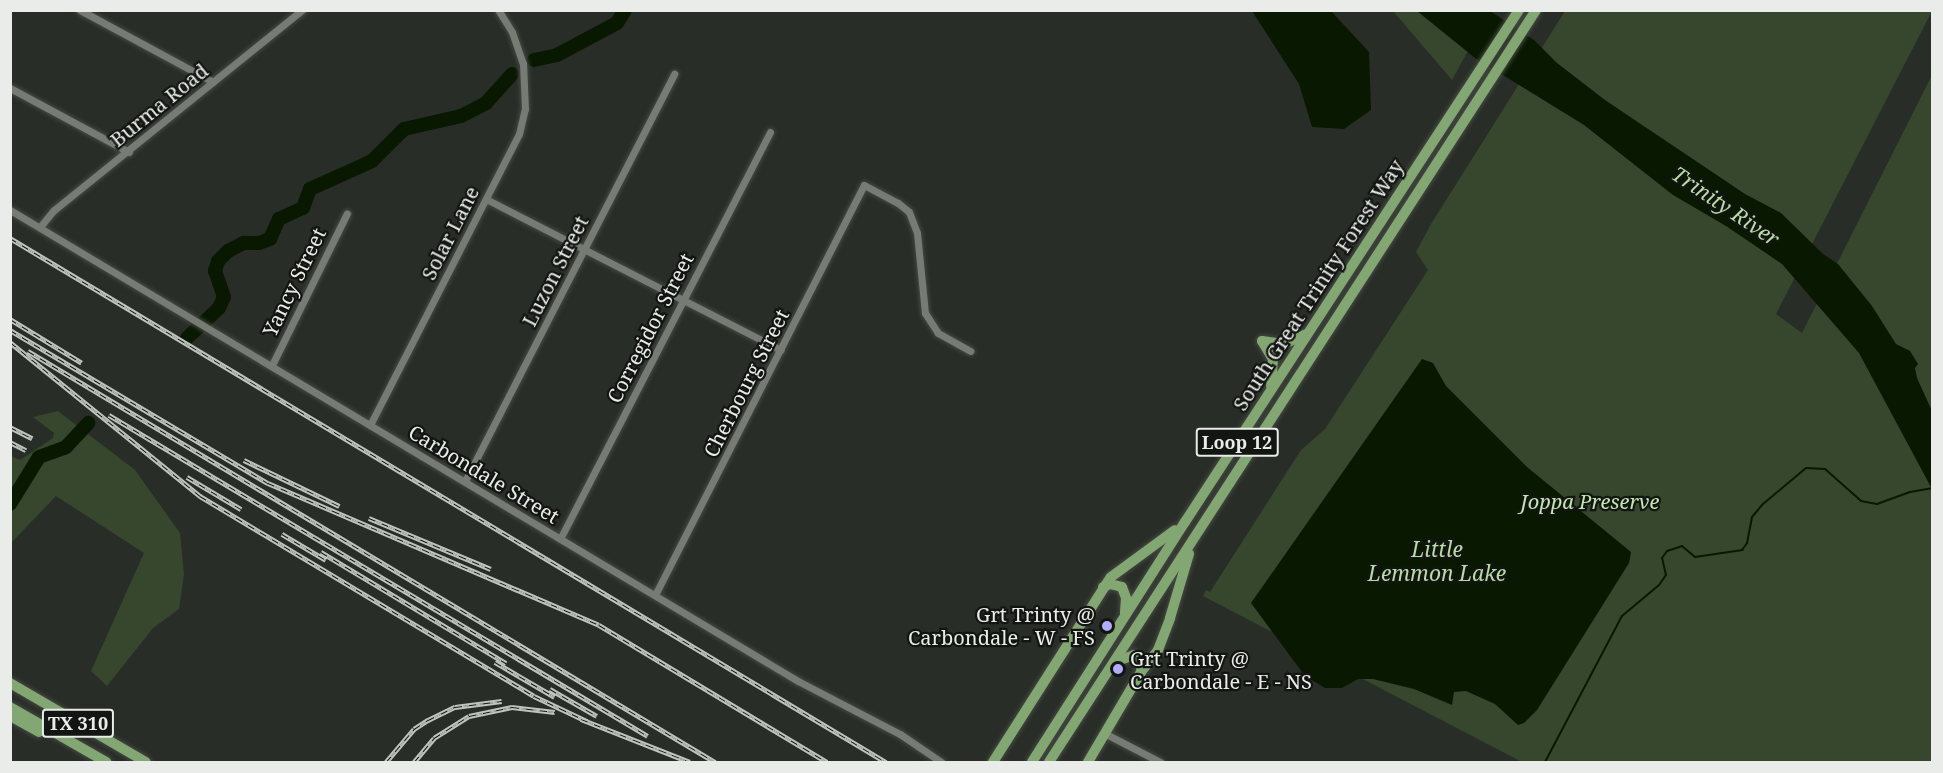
<!DOCTYPE html>
<style>
body{margin:0}
#map{position:relative;width:1943px;height:773px;overflow:hidden;background:#292d27;font-family:"Noto Serif",serif}
div>[style]{position:absolute}
[style*='--x']{left:calc(var(--x)*1px);top:calc(var(--y)*1px);width:calc(var(--w)*1px);rotate:calc(var(--a)*1deg)}
.green>*{inset:0;background:#36472d}
.water>*{inset:0;background:#091901}
.stream>*{height:2px;margin:-1px;padding:0 1px;transform-origin:1px;border-radius:1px;background:#091901}
.river>*{height:14px;margin:-7px;padding:0 7px;transform-origin:7px;border-radius:7px;background:#091901}
.roads{filter:drop-shadow(0 0 2px #454943) drop-shadow(0 0 2px #454943)}
.minor>*{height:7px;margin:-3.5px;padding:0 3.5px;transform-origin:3.5px;border-radius:3.5px;background:#767c74}
.primary>*{height:10px;margin:-5px;padding:0 5px;transform-origin:5px;border-radius:5px;background:#83a772}
.rail>*{height:4.5px;margin-top:-2.25px;transform-origin:0;background:repeating-linear-gradient(90deg,#131512 0 7px,#c0c4bf 0 14px);box-sizing:border-box;border-block:2px solid #c0c4bf}
.dots>*{width:16px;height:16px;translate:-50% -50%;box-sizing:border-box;border:3px solid #131512;border-radius:50%}
span{translate:-50% -50%;white-space:nowrap;text-align:center;line-height:1.15;-webkit-text-stroke:4.5px #131512;paint-order:stroke}
.shield-label span{padding:2px 4px;background:#131512;border:2px solid;border-radius:4px;-webkit-text-stroke-width:0}
.shield-label{font-size:18px;color:#e9ece8;font-weight:700}
.street-label{font-size:20px;color:#e9ece8}
.park-label{font-size:20px;color:#c2e7b1;font-style:italic}
.poi-label{font-size:20px;color:#e9ece8}
.right{translate:-100% -50%;text-align:right}
.left{translate:0 -50%;text-align:left}
.water-label{font-size:21px;color:#b7dca6;font-style:italic}
.frame{position:absolute;inset:0;border:12px solid #e9ece8;pointer-events:none}
</style>
<div id="map">
<div class="green">
<div style="clip-path:polygon(1393px 11px,1490px 11px,1452px 80px)"></div>
<div style="clip-path:polygon(1565px 11px,1932px 11px,1776px 314px,1802px 333px,1932px 75px,1932px 762px,1522px 762px,1203px 596px,1206px 590px,1210px 592px,1301px 450px,1325px 429px,1428px 270px,1416px 252px,1431px 224px)"></div>
<div style="clip-path:polygon(58px 411px,135px 470px,180px 533px,184px 574px,179px 609px,153px 628px,107px 686px,91px 671px,144px 553px,56px 496px,11px 543px,11px 456px,20px 460px,53px 438px,54px 433px,33px 417px)"></div>
</div>
<div class="water">
<div style="clip-path:polygon(1252px 11px,1331px 11px,1369px 52px,1371px 110px,1344px 129px,1312px 127px,1299px 84px)"></div>
<div style="clip-path:polygon(1417px 11px,1490px 11px,1534px 40px,1557px 63px,1605px 100px,1745px 194px,1781px 213px,1823px 254px,1838px 264px,1872px 306px,1896px 344px,1910px 351px,1918px 364px,1915px 368px,1917px 378px,1932px 411px,1932px 489px,1859px 353px,1782px 264px,1726px 226px,1673px 195px,1584px 125px,1475px 58px)"></div>
<div style="clip-path:polygon(1422px 359px,1433px 363px,1446px 386px,1527px 467px,1631px 552px,1629px 563px,1537px 710px,1524px 723px,1518px 725px,1495px 704px,1466px 691px,1454px 692px,1452px 705px,1414px 689px,1373px 679px,1358px 679px,1342px 688px,1325px 688px,1305px 676px,1251px 603px)"></div>
</div>
<div class="stream">
<div style="--x:1545;--y:762;--w:165;--a:-62.2"></div>
<div style="--x:1622;--y:616;--w:48;--a:-40"></div>
<div style="--x:1659;--y:585;--w:12;--a:-55"></div>
<div style="--x:1666;--y:575;--w:17;--a:-103"></div>
<div style="--x:1662;--y:558;--w:9;--a:-54"></div>
<div style="--x:1667;--y:551;--w:16;--a:-18"></div>
<div style="--x:1682;--y:546;--w:17;--a:40"></div>
<div style="--x:1695;--y:557;--w:48;--a:-8.5"></div>
<div style="--x:1742;--y:550;--w:9;--a:-54"></div>
<div style="--x:1747;--y:543;--w:26;--a:-79"></div>
<div style="--x:1752;--y:517;--w:17;--a:-50"></div>
<div style="--x:1763;--y:504;--w:56;--a:-39.9"></div>
<div style="--x:1806;--y:468;--w:19;--a:3"></div>
<div style="--x:1825;--y:469;--w:48;--a:41.6"></div>
<div style="--x:1861;--y:501;--w:16;--a:11"></div>
<div style="--x:1877;--y:504;--w:35;--a:-20"></div>
<div style="--x:1910;--y:492;--w:22;--a:-10"></div>
</div>
<div class="river">
<div style="--x:534;--y:60;--w:24;--a:-12"></div>
<div style="--x:557;--y:55;--w:68;--a:-28.1"></div>
<div style="--x:617;--y:23;--w:15;--a:-58"></div>
<div style="--x:187;--y:338;--w:44;--a:-43.2"></div>
<div style="--x:219;--y:308;--w:12;--a:-66"></div>
<div style="--x:224;--y:297;--w:28;--a:-109"></div>
<div style="--x:215;--y:271;--w:10;--a:-73"></div>
<div style="--x:218;--y:261;--w:14;--a:-45"></div>
<div style="--x:228;--y:251;--w:18;--a:-27"></div>
<div style="--x:244;--y:243;--w:15;--a:0"></div>
<div style="--x:259;--y:243;--w:12;--a:-20"></div>
<div style="--x:270;--y:239;--w:22;--a:-66"></div>
<div style="--x:279;--y:219;--w:26;--a:-25"></div>
<div style="--x:303;--y:208;--w:20;--a:-70"></div>
<div style="--x:310;--y:189;--w:68;--a:-24.3"></div>
<div style="--x:372;--y:161;--w:45;--a:-45"></div>
<div style="--x:404;--y:129;--w:58;--a:-12.8"></div>
<div style="--x:461;--y:116;--w:28;--a:-27"></div>
<div style="--x:486;--y:103;--w:39;--a:-48"></div>
<div style="--x:10;--y:504;--w:55;--a:-58.3"></div>
<div style="--x:39;--y:457;--w:29;--a:-20"></div>
<div style="--x:66;--y:447;--w:33;--a:-47"></div>
</div>
<div class="roads">
<div class="minor">
<div style="--x:80;--y:10;--w:151;--a:28.4"></div>
<div style="--x:10;--y:88;--w:135;--a:28.3"></div>
<div style="--x:486;--y:199;--w:331;--a:27.1"></div>
<div style="--x:10;--y:210;--w:918;--a:30.87"></div>
<div style="--x:798;--y:681;--w:115;--a:27.5"></div>
<div style="--x:900;--y:734;--w:50;--a:34.3"></div>
<div style="--x:40;--y:227;--w:22;--a:-51"></div>
<div style="--x:54;--y:210;--w:319;--a:-38.9"></div>
<div style="--x:272;--y:365;--w:169;--a:-63.7"></div>
<div style="--x:370;--y:425;--w:327;--a:-62.9"></div>
<div style="--x:519;--y:134;--w:26;--a:-77"></div>
<div style="--x:525;--y:109;--w:45;--a:-92.5"></div>
<div style="--x:523;--y:64;--w:34;--a:-109"></div>
<div style="--x:512;--y:32;--w:26;--a:-122"></div>
<div style="--x:465;--y:481;--w:458;--a:-62.8"></div>
<div style="--x:560;--y:539;--w:458;--a:-62.7"></div>
<div style="--x:655;--y:595;--w:460;--a:-63"></div>
<div style="--x:864;--y:185;--w:38;--a:28"></div>
<div style="--x:898;--y:203;--w:14;--a:39"></div>
<div style="--x:909;--y:212;--w:22;--a:69"></div>
<div style="--x:917;--y:233;--w:80;--a:84.3"></div>
<div style="--x:925;--y:313;--w:24;--a:57"></div>
<div style="--x:938;--y:333;--w:37;--a:29"></div>
<div style="--x:1106;--y:734;--w:61;--a:27.4"></div>
</div>
<div class="primary">
<div style="--x:1262;--y:341;--w:21;--a:59"></div>
<div style="--x:1273;--y:359;--w:27;--a:94"></div>
<div style="--x:1262;--y:341;--w:22;--a:8"></div>
<div style="--x:1284;--y:344;--w:24;--a:-24"></div>
<div style="--x:1103;--y:587;--w:8;--a:-23"></div>
<div style="--x:1110;--y:584;--w:12;--a:14"></div>
<div style="--x:1122;--y:587;--w:12;--a:70"></div>
<div style="--x:1126;--y:598;--w:15;--a:94"></div>
<div style="--x:1117;--y:661;--w:18;--a:-19"></div>
<div style="--x:1134;--y:655;--w:13;--a:51"></div>
<div style="--x:1142;--y:665;--w:7;--a:98"></div>
<div style="--x:10;--y:683;--w:157;--a:30.2"></div>
<div style="--x:10;--y:707;--w:111;--a:29.8"></div>
<div style="--x:10;--y:716;--w:33;--a:29"></div>
<div style="--x:993;--y:762;--w:219;--a:-57.5"></div>
<div style="--x:1111;--y:577;--w:79;--a:-36.3"></div>
<div style="--x:1032;--y:762;--w:285;--a:-57.5"></div>
<div style="--x:1185;--y:522;--w:611;--a:-56.88"></div>
<div style="--x:1049;--y:762;--w:896;--a:-57.07"></div>
<div style="--x:1088;--y:762;--w:104;--a:-59.5"></div>
<div style="--x:1141;--y:672;--w:28;--a:-52"></div>
<div style="--x:1158;--y:650;--w:34;--a:-69"></div>
<div style="--x:1170;--y:618;--w:67;--a:-73.5"></div>
</div>
</div>
<div class="rail">
<div style="--x:10;--y:238;--w:1021;--a:30.89"></div>
<div style="--x:10;--y:319;--w:84;--a:31.4"></div>
<div style="--x:10;--y:330;--w:300;--a:30.7"></div>
<div style="--x:268;--y:483;--w:360;--a:23.2"></div>
<div style="--x:599;--y:625;--w:266;--a:31"></div>
<div style="--x:10;--y:342;--w:245;--a:39"></div>
<div style="--x:200;--y:496;--w:389;--a:30.9"></div>
<div style="--x:534;--y:696;--w:59;--a:25.3"></div>
<div style="--x:28;--y:351;--w:801;--a:30.89"></div>
<div style="--x:109;--y:415;--w:627;--a:30.78"></div>
<div style="--x:10;--y:427;--w:25;--a:27"></div>
<div style="--x:10;--y:442;--w:18;--a:27"></div>
<div style="--x:244;--y:460;--w:106;--a:25.8"></div>
<div style="--x:187;--y:477;--w:63;--a:30.7"></div>
<div style="--x:369;--y:518;--w:132;--a:22.7"></div>
<div style="--x:282;--y:534;--w:51;--a:30.6"></div>
<div style="--x:321;--y:552;--w:216;--a:31"></div>
<div style="--x:495;--y:662;--w:69;--a:30.3"></div>
<div style="--x:550;--y:689;--w:54;--a:29.9"></div>
<div style="--x:581;--y:719;--w:117;--a:21.5"></div>
<div style="--x:386;--y:762;--w:43;--a:-49.7"></div>
<div style="--x:414;--y:729;--w:17;--a:-33"></div>
<div style="--x:428;--y:720;--w:30;--a:-26"></div>
<div style="--x:455;--y:707;--w:47;--a:-7.3"></div>
<div style="--x:414;--y:762;--w:31;--a:-50"></div>
<div style="--x:434;--y:738;--w:41;--a:-32.2"></div>
<div style="--x:469;--y:716;--w:44;--a:-11.8"></div>
<div style="--x:512;--y:707;--w:43;--a:6.6"></div>
</div>
<div class="dots">
<div style="left:1107px;top:626px;background:#b1adfa"></div>
<div style="left:1118px;top:669px;background:#b1adfa"></div>
</div>
<div class="shield-label">
<span style="left:1237px;top:442px">Loop 12</span>
<span style="left:78px;top:723px">TX 310</span>
</div>
<div class="street-label">
<span style="left:159px;top:105px;rotate:-39deg">Burma Road</span>
<span style="left:450px;top:233px;rotate:-63deg">Solar Lane</span>
<span style="left:555px;top:271px;rotate:-63deg">Luzon Street</span>
<span style="left:294px;top:282px;rotate:-64deg">Yancy Street</span>
<span style="left:1318px;top:285px;rotate:-57deg">South Great Trinity Forest Way</span>
<span style="left:650px;top:328px;rotate:-63deg">Corregidor Street</span>
<span style="left:746px;top:383px;rotate:-63deg">Cherbourg Street</span>
<span style="left:484px;top:474px;rotate:31deg">Carbondale Street</span>
</div>
<div class="park-label">
<span style="left:1590px;top:501px">Joppa Preserve</span>
</div>
<div class="poi-label">
<span class="right" style="left:1095px;top:626px">Grt Trinty @<br>Carbondale - W - FS</span>
<span class="left" style="left:1130px;top:670px">Grt Trinty @<br>Carbondale - E - NS</span>
</div>
<div class="water-label">
<span style="left:1726px;top:206px;rotate:34deg">Trinity River</span>
<span style="left:1437px;top:561px">Little<br>Lemmon Lake</span>
</div>
<div class="frame"></div>
</div>
